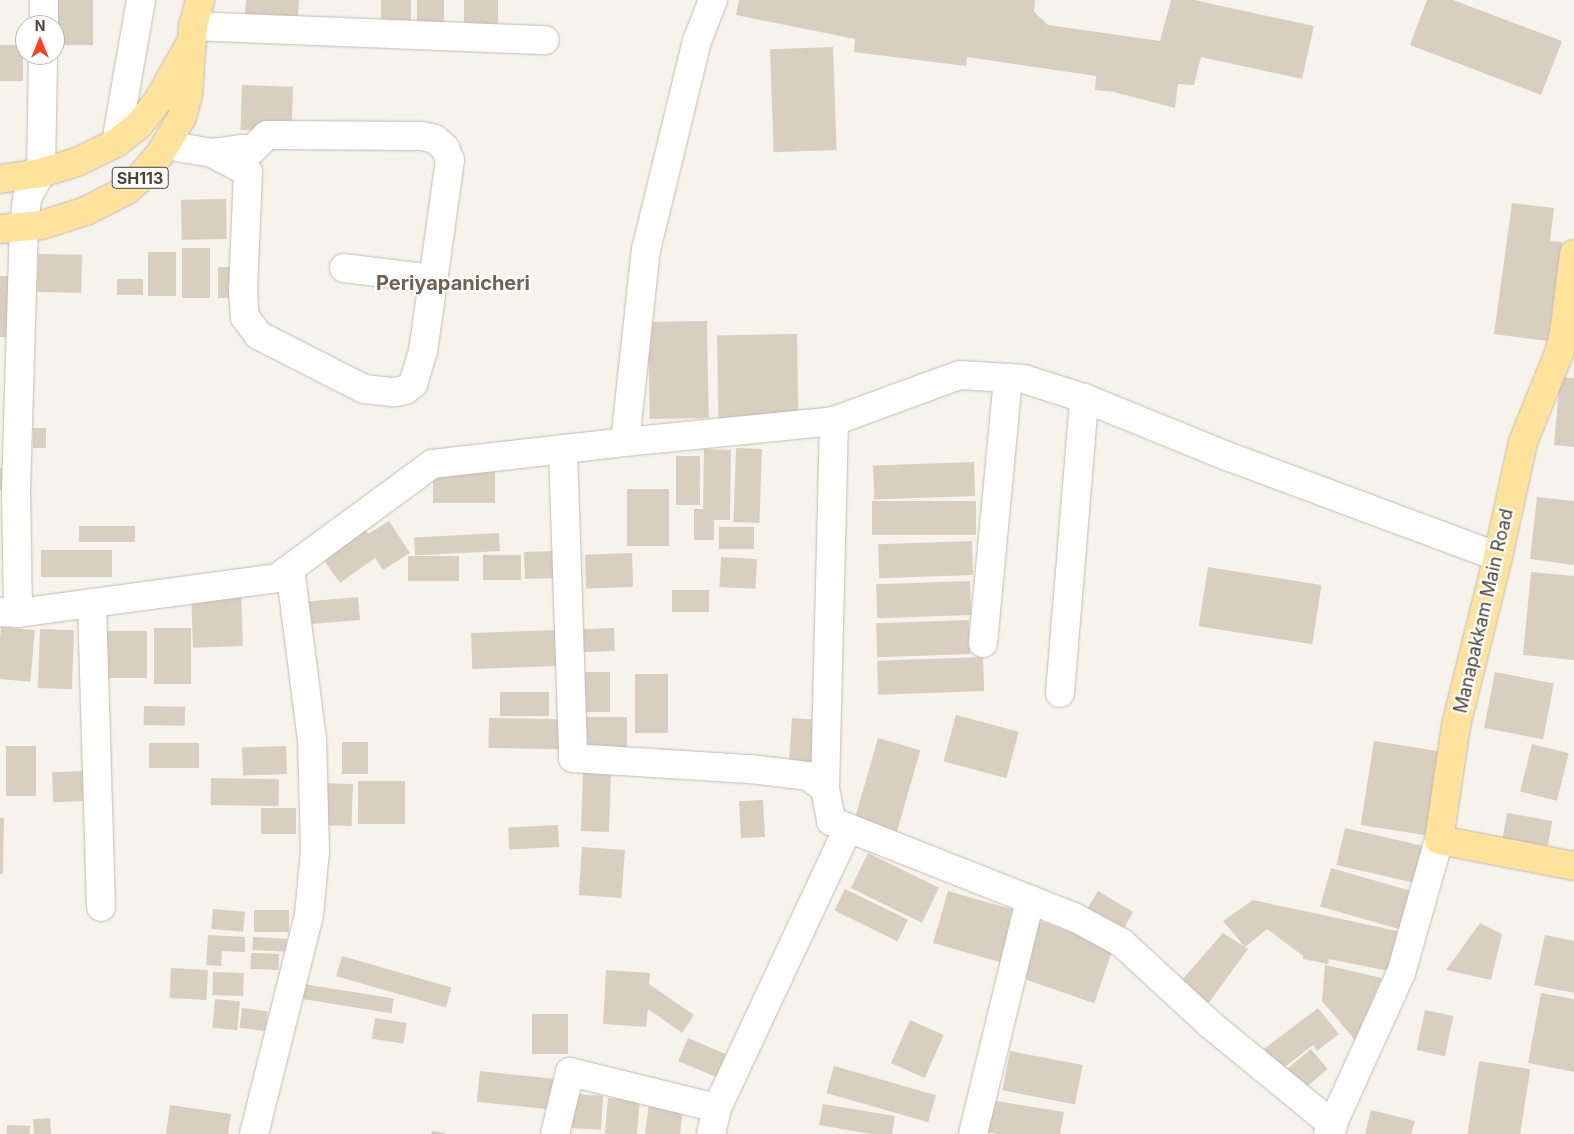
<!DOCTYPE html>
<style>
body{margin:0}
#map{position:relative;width:1574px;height:1134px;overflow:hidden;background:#f6f3ec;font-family:Inter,sans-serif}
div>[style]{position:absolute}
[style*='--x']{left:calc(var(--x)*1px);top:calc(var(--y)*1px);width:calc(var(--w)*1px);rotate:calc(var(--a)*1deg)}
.building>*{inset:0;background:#d8cfc1;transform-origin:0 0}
.roads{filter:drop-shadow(0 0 1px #c2bbae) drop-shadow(0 0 1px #c2bbae)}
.minor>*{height:28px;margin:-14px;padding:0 14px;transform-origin:14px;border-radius:14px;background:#fff}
.major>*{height:28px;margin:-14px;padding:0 14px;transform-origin:14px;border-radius:14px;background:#ffe39c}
span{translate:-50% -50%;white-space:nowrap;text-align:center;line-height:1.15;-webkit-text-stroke:4.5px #fff;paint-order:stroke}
.shield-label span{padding:1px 4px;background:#fff;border:1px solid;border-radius:4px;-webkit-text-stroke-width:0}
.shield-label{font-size:16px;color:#4b4439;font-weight:700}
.street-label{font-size:18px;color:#4b4439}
.quarter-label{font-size:20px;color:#6e6250;font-weight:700}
.north{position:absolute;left:15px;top:15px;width:50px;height:50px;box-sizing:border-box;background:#fff;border:1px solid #b7b4b0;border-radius:50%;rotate:0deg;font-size:14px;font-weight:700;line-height:20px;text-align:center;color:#4b4439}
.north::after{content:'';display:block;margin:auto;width:18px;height:22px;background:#fc3f1d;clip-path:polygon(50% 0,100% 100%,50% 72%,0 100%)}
</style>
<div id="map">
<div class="building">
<div style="left:53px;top:0;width:40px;height:45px"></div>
<div style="clip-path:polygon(246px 0,299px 0,297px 28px,244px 24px)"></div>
<div style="left:381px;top:0;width:30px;height:27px"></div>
<div style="left:417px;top:0;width:27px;height:28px"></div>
<div style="left:464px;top:0;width:34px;height:31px"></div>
<div style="clip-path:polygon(739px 0,1035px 0,1034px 12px,1048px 25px,1160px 41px,1171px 0,1194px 0,1314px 26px,1302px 79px,1201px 57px,1194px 85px,1178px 84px,1175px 108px,1114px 92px,1095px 90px,1096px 76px,967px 57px,966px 66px,854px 52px,855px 39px,736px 15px)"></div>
<div style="clip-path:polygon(1427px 0,1453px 0,1562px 41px,1541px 95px,1410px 45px)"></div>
<div style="left:0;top:45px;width:23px;height:36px"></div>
<div style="left:833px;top:47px;width:103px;height:63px;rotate:88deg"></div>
<div style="left:242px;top:85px;width:51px;height:45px;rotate:2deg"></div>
<div style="left:226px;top:199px;width:40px;height:45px;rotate:89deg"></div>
<div style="clip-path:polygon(1512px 203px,1554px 208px,1550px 241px,1562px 242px,1548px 341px,1494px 334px)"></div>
<div style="left:182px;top:248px;width:28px;height:50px"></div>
<div style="left:148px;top:252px;width:28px;height:44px"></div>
<div style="left:38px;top:254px;width:44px;height:38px;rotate:1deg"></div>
<div style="left:218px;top:267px;width:17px;height:31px"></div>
<div style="left:0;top:276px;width:10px;height:61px"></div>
<div style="left:117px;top:279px;width:26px;height:16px"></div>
<div style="left:707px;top:321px;width:97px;height:59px;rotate:89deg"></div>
<div style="left:797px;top:334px;width:85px;height:80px;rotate:89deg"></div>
<div style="clip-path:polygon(1560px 377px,1574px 378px,1574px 447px,1554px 445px)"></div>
<div style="left:33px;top:428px;width:13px;height:20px"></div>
<div style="left:736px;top:448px;width:26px;height:74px;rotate:2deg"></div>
<div style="clip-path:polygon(704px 449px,731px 450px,730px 520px,714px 520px,714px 540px,694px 540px,694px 509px,703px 509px)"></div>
<div style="left:676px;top:456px;width:24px;height:49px"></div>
<div style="left:974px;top:462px;width:34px;height:101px;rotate:88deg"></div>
<div style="clip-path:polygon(0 468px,6px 469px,5px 490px,0 490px)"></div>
<div style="left:495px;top:471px;width:32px;height:62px;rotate:90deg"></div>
<div style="left:627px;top:489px;width:42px;height:57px"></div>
<div style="clip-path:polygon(1537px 497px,1574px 501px,1574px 565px,1530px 559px)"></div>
<div style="left:976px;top:501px;width:34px;height:104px;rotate:90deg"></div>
<div style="clip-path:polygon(389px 521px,410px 553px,383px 570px,375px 558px,340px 583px,323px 559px,365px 529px,368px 534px)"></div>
<div style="left:79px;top:526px;width:56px;height:16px"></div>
<div style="left:719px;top:527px;width:35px;height:22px"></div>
<div style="left:499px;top:533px;width:18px;height:85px;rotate:87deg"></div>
<div style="left:972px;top:541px;width:34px;height:94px;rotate:88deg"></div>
<div style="left:112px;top:550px;width:27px;height:71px;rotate:90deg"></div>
<div style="left:555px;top:551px;width:27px;height:31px;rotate:88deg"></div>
<div style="left:632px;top:553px;width:34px;height:47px;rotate:88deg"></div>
<div style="left:483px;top:555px;width:38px;height:25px"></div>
<div style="left:459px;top:556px;width:25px;height:51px;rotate:90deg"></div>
<div style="left:721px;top:557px;width:36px;height:30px;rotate:3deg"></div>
<div style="left:1208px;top:567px;width:115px;height:60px;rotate:9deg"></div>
<div style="clip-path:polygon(1531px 572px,1574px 576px,1574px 660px,1523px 655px)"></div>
<div style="left:970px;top:581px;width:34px;height:94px;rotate:88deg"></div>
<div style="left:241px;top:590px;width:56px;height:50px;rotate:88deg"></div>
<div style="left:672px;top:590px;width:37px;height:22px"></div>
<div style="left:358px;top:597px;width:23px;height:54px;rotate:85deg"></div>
<div style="left:969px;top:620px;width:34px;height:93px;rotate:88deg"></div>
<div style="left:1px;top:627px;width:34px;height:52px;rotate:5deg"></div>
<div style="left:154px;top:628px;width:37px;height:56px"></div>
<div style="left:614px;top:628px;width:23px;height:35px;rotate:88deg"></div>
<div style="left:40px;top:629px;width:34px;height:59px;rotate:2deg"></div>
<div style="left:557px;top:630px;width:36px;height:86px;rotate:88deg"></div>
<div style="left:104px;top:631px;width:43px;height:47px"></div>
<div style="left:983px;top:657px;width:34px;height:106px;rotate:88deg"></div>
<div style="left:578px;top:672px;width:32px;height:40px"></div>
<div style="left:1495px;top:672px;width:60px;height:57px;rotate:11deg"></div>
<div style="left:635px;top:674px;width:33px;height:59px"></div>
<div style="left:500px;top:692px;width:49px;height:24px"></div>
<div style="left:144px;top:706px;width:41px;height:19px;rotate:1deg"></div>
<div style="left:956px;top:715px;width:65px;height:48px;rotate:15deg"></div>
<div style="left:584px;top:717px;width:43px;height:42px"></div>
<div style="left:489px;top:718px;width:80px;height:30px;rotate:1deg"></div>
<div style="left:792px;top:718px;width:32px;height:47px;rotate:4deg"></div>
<div style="left:878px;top:738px;width:44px;height:89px;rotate:16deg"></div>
<div style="left:1374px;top:741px;width:71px;height:85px;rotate:9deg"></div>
<div style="left:342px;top:742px;width:26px;height:32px"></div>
<div style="left:199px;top:743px;width:25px;height:50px;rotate:90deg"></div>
<div style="left:1532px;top:744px;width:38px;height:49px;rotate:14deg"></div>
<div style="left:6px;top:746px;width:30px;height:50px"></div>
<div style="left:286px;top:746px;width:28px;height:44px;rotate:88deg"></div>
<div style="left:86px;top:771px;width:30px;height:34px;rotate:88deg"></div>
<div style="left:583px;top:773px;width:28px;height:58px;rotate:2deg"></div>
<div style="left:211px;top:778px;width:68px;height:27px;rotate:1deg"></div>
<div style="left:358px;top:781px;width:47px;height:43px"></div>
<div style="left:321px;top:783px;width:32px;height:42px;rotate:2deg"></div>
<div style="left:763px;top:800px;width:37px;height:24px;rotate:87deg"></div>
<div style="left:296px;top:808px;width:26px;height:35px;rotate:90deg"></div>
<div style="left:1507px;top:813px;width:46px;height:29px;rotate:10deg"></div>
<div style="clip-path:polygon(0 818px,4px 818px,3px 874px,0 874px)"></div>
<div style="left:558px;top:825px;width:22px;height:50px;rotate:87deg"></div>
<div style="left:1345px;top:828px;width:87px;height:38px;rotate:13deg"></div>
<div style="left:582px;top:847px;width:43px;height:48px;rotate:4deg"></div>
<div style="left:868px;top:853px;width:79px;height:39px;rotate:26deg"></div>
<div style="left:1331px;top:868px;width:82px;height:40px;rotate:16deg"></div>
<div style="left:845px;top:889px;width:70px;height:24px;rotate:26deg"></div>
<div style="left:948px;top:891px;width:70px;height:54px;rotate:16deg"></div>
<div style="left:1098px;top:891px;width:41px;height:24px;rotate:31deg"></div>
<div style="clip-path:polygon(1253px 900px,1402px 932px,1393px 972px,1329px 959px,1328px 964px,1303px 959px,1303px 956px,1267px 929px,1245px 947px,1248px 949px,1208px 1004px,1181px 981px,1223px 933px,1245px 947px,1223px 921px)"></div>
<div style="left:213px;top:909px;width:32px;height:20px;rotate:5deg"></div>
<div style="left:254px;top:910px;width:35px;height:22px"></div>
<div style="left:1040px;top:921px;width:78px;height:60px;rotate:19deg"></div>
<div style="clip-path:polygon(1480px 923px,1502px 934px,1491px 980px,1446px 970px)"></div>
<div style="clip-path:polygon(208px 935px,245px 937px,245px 952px,222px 951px,221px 966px,206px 965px)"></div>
<div style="clip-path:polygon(1545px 935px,1574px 941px,1574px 993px,1534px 985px)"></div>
<div style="left:253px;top:937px;width:34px;height:13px;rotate:3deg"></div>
<div style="left:251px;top:953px;width:28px;height:16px;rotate:2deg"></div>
<div style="left:342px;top:956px;width:114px;height:21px;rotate:16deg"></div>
<div style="clip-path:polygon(1325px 965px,1382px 978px,1355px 1040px,1322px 1001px)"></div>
<div style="left:171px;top:968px;width:37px;height:30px;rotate:3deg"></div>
<div style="clip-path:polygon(606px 970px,650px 973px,649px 984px,694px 1015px,682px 1033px,648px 1009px,646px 1027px,603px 1024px)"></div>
<div style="left:213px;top:972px;width:31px;height:23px;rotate:2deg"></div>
<div style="left:303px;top:984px;width:92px;height:15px;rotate:9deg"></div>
<div style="clip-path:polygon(1541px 993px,1574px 999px,1574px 1072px,1528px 1063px)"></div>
<div style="left:215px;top:999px;width:25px;height:29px;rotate:5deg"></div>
<div style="left:242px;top:1008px;width:26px;height:20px;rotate:7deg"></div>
<div style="clip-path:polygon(1318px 1008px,1339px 1034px,1317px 1051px,1313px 1045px,1281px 1070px,1264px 1049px)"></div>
<div style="left:1425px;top:1010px;width:29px;height:41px;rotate:12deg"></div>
<div style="left:532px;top:1014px;width:36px;height:40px"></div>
<div style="left:375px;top:1018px;width:32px;height:21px;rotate:9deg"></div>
<div style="left:910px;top:1020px;width:37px;height:47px;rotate:24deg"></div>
<div style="left:688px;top:1038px;width:41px;height:25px;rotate:23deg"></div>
<div style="left:1311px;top:1049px;width:26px;height:37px;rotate:50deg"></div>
<div style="left:1010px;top:1051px;width:74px;height:40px;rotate:11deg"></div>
<div style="left:1479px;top:1061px;width:52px;height:74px;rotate:9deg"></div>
<div style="left:834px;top:1066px;width:106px;height:28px;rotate:16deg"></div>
<div style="left:480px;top:1071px;width:81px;height:31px;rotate:6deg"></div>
<div style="left:570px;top:1094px;width:33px;height:34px;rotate:3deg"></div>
<div style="left:608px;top:1098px;width:32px;height:36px;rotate:5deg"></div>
<div style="clip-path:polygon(990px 1100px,1064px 1112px,1060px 1134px,997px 1134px,985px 1132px)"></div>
<div style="clip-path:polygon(649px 1104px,683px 1108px,680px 1134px,645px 1134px)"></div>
<div style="clip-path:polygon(823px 1104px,895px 1116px,892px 1134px,871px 1134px,819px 1125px)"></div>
<div style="clip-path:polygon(170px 1105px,231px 1114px,228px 1134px,166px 1134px)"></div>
<div style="clip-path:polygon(1371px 1110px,1415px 1121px,1411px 1134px,1365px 1134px)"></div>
<div style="left:50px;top:1118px;width:16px;height:17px;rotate:86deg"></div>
<div style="left:7px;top:1125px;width:23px;height:9px;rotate:2deg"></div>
<div style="clip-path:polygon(432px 1131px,445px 1133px,445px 1134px,431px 1134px)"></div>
</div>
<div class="roads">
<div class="minor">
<div style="--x:44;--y:25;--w:25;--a:-90"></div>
<div style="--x:193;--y:26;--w:352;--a:2.3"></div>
<div style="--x:116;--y:143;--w:145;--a:-80.1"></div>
<div style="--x:166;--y:145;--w:47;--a:9.9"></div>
<div style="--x:212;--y:153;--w:41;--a:27.8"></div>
<div style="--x:248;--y:172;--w:118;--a:92.4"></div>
<div style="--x:243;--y:290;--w:27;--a:86"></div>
<div style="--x:245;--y:317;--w:22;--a:54"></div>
<div style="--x:258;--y:335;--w:119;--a:27"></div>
<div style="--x:364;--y:389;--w:31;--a:6"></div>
<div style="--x:395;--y:392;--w:10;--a:-11"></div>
<div style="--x:405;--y:390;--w:10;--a:-37"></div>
<div style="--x:413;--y:384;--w:34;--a:-73"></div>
<div style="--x:423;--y:352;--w:194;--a:-82"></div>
<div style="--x:450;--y:160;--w:13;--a:-113"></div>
<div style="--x:445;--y:148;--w:13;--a:-138"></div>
<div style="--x:435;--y:139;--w:13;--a:-167"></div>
<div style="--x:422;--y:136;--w:145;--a:-179.6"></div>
<div style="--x:277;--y:135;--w:10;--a:180"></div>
<div style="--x:267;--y:135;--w:21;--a:135"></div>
<div style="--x:252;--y:150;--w:9;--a:-174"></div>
<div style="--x:243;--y:149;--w:31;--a:173"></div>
<div style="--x:344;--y:268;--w:90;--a:7"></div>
<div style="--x:625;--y:442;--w:193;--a:-83.8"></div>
<div style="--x:646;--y:250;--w:215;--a:-76.3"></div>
<div style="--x:697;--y:41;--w:44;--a:-68.7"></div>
<div style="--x:563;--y:449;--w:309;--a:88.1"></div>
<div style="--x:573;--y:758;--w:177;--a:3.6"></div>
<div style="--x:750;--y:769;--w:58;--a:6.9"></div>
<div style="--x:808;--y:776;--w:21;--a:37"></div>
<div style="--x:825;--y:789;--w:33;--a:79"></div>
<div style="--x:831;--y:821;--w:261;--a:21.6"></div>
<div style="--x:1074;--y:917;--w:55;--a:28.4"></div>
<div style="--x:1122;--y:943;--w:121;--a:42.7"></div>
<div style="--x:1211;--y:1025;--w:158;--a:39.3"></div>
<div style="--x:92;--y:604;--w:303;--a:88.3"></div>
<div style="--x:0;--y:612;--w:18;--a:3"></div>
<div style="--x:18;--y:613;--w:261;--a:-7.7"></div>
<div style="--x:277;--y:578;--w:192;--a:-36.3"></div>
<div style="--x:432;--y:464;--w:194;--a:-6.5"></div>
<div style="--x:625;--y:442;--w:210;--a:-5.7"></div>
<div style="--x:834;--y:421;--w:134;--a:-20.1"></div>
<div style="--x:960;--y:375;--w:64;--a:3.6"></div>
<div style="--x:1024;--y:379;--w:63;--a:17.6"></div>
<div style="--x:1084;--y:398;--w:154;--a:22.1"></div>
<div style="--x:1227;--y:456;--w:289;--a:20.4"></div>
<div style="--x:18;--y:613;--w:122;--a:-90.9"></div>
<div style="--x:16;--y:491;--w:264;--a:-88.3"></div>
<div style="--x:24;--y:227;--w:29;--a:-84"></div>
<div style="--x:27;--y:198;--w:29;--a:-61"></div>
<div style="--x:41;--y:173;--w:118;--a:-89"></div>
<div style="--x:983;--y:643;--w:266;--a:-84.6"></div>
<div style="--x:1060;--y:693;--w:296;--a:-85.3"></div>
<div style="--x:825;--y:789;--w:368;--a:-88.6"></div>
<div style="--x:254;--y:1134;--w:226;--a:-75.9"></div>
<div style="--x:309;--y:915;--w:64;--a:-84.6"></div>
<div style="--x:315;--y:851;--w:111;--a:-91.5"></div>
<div style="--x:312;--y:740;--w:172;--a:-97.3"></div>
<div style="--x:555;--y:1134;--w:64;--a:-76.4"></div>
<div style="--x:570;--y:1072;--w:151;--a:13.8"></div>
<div style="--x:711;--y:1134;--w:27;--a:-77"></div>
<div style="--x:717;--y:1108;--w:309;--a:-64.9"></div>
<div style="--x:973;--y:1134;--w:241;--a:-76.3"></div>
<div style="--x:1328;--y:1134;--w:177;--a:-65.6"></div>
<div style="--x:1401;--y:973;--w:138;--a:-74.1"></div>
</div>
<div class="major">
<div style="--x:0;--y:179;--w:41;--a:-8.3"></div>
<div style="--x:41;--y:173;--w:38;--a:-17"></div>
<div style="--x:77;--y:162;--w:43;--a:-26"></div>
<div style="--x:116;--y:143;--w:29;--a:-38"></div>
<div style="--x:139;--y:125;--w:33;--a:-52"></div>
<div style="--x:159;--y:99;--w:61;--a:-60.5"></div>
<div style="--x:0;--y:229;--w:42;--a:-5.4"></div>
<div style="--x:42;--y:225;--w:46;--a:-17.7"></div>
<div style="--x:86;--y:211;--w:46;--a:-27.1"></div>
<div style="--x:127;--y:190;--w:15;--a:-42"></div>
<div style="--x:138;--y:180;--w:34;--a:-50"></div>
<div style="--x:160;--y:154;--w:43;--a:-59.3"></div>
<div style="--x:182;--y:117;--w:24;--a:-75"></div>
<div style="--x:188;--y:94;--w:68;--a:-85.8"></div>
<div style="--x:193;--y:26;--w:27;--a:-75"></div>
<div style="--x:1574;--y:254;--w:81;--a:97.1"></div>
<div style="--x:1564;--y:334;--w:20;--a:105"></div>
<div style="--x:1559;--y:353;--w:96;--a:112"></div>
<div style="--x:1523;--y:442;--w:118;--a:102.3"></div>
<div style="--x:1498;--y:557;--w:174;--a:104"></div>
<div style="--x:1456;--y:726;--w:115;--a:98.5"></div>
<div style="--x:1439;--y:840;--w:137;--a:10.9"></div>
</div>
</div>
<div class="shield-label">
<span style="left:140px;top:178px">SH113</span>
</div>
<div class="street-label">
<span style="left:1484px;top:611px;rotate:-77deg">Manapakkam Main Road</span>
</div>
<div class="quarter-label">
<span style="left:453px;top:283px">Periyapanicheri</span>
</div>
<div class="north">N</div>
</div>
